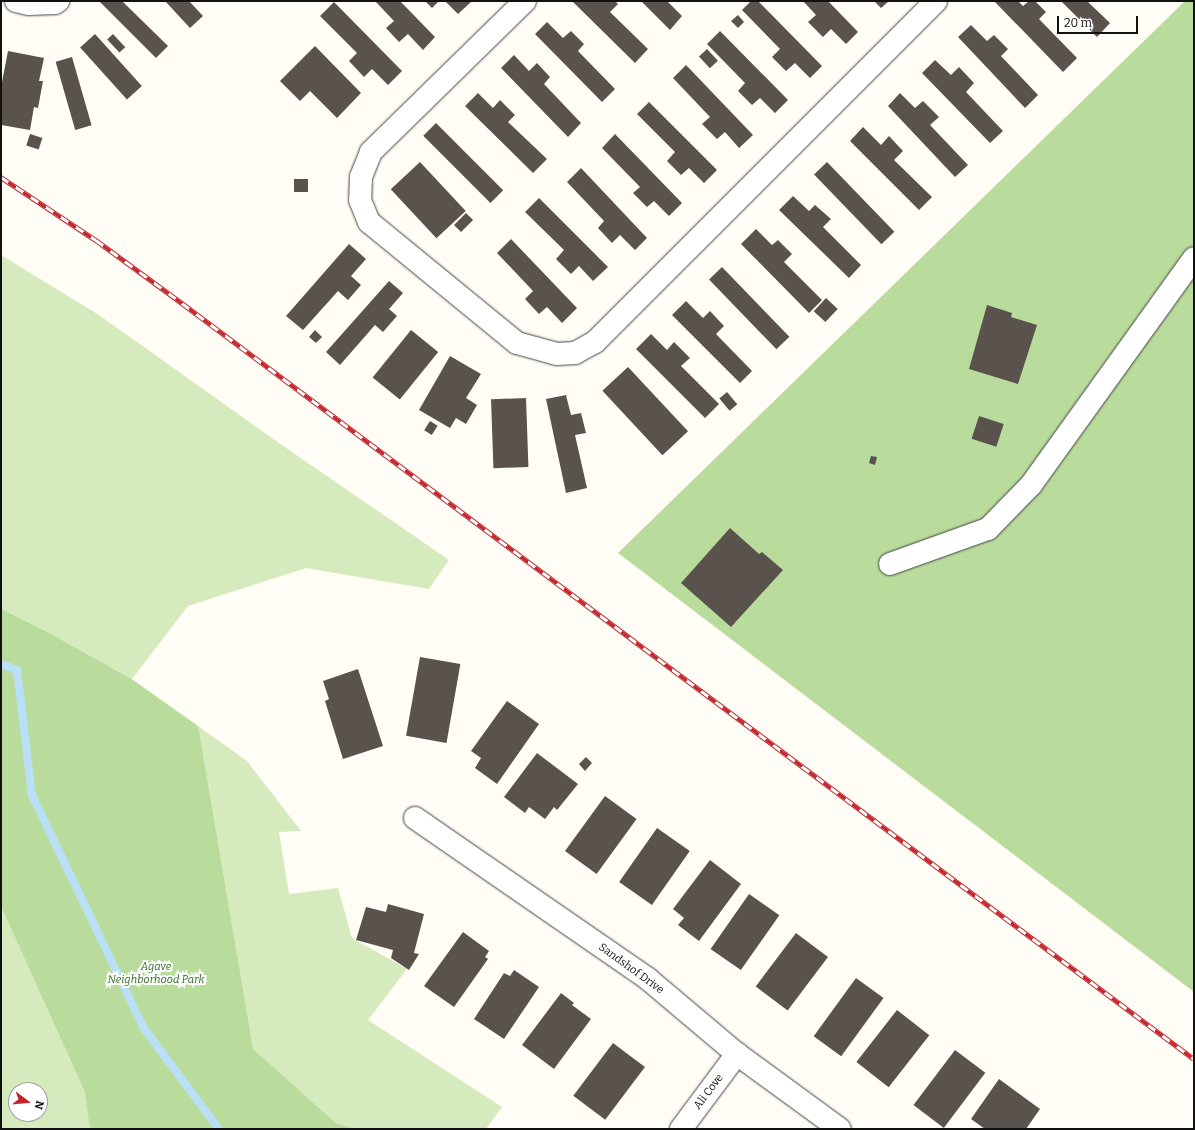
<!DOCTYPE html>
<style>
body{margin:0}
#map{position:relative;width:1195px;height:1130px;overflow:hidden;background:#fffdf5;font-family:Bitter,serif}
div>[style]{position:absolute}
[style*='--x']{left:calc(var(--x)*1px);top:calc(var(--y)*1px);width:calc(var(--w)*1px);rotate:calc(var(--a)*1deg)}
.green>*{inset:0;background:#d5ebbd}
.forest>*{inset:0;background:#b9dc9c}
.stream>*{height:8px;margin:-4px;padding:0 4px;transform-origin:4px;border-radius:4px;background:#b9e0f7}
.building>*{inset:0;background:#5a524d;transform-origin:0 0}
.roads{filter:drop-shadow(0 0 1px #444) drop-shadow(0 0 1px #444)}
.minor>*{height:22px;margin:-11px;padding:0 11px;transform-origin:11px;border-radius:11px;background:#fff}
.rail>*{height:4.5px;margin-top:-2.25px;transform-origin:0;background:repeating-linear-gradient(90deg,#fff 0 9px,#c4262e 0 18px);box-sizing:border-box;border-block:1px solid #c4262e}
span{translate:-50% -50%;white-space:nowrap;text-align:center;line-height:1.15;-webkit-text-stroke:4px #fff;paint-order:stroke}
.park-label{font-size:11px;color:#2f6b1f;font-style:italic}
.street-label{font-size:11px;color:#111}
.frame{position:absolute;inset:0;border:2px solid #111;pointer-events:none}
.north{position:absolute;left:8px;top:1082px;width:40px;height:40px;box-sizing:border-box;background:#fff;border:1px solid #a0a0a0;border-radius:50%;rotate:106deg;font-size:11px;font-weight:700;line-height:16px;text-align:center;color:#111}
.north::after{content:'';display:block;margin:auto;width:14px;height:18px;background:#c4262e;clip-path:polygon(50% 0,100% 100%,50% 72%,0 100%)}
.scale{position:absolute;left:1057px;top:16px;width:81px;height:18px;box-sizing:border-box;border:2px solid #111;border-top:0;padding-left:5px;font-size:12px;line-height:14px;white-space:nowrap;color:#111;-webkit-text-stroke:3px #fff;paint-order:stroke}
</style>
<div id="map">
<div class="green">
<div style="clip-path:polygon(evenodd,1px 255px,99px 315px,279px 443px,449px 560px,429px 589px,306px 568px,188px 606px,132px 679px,247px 761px,301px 831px,279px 832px,289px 894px,338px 888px,352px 938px,407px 969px,368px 1020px,502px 1107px,486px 1129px,356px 1129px,336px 1123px,308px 1098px,285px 1129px,1px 1129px,1px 255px,16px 1090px,40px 1090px,40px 1114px,16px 1114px,16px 1090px)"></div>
</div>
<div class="forest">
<div style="clip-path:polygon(1185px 1px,1194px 1px,1194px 992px,618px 553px)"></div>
<div style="clip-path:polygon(1px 609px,51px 634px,131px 679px,198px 726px,253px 1049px,336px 1123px,356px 1129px,90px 1129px,85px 1092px,1px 906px)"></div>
</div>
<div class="stream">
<div style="--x:1;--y:664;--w:17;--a:21"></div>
<div style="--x:17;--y:670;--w:126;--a:83.2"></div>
<div style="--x:32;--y:795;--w:257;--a:64.4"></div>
<div style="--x:143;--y:1027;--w:127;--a:53.3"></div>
</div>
<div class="building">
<div style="clip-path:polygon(99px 1px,122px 1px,168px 46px,156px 58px)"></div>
<div style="clip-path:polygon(165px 1px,189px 1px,203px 16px,190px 28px)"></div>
<div style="clip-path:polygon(375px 1px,400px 1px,435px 37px,423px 50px,408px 34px,399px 42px,386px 28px,394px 21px)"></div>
<div style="clip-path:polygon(425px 1px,439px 1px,432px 8px)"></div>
<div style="clip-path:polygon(445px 1px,470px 1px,471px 2px,458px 14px)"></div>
<div style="clip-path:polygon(572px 1px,615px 1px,618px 4px,610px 12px,648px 49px,635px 63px)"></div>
<div style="clip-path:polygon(641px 1px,667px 1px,682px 16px,670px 30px)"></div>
<div style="clip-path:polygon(751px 1px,758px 1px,822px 66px,810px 78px,795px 63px,786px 71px,772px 57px,780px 49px,742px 10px)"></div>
<div style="clip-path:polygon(803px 1px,828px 1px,858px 32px,846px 44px,831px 29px,823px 37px,808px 22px,816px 15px)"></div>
<div style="clip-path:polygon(874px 1px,889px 1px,881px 8px)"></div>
<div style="clip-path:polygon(996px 1px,1018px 1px,1023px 6px,1029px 1px,1035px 1px,1046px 12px,1039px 19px,1077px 58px,1063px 72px,995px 2px)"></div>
<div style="clip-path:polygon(1061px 1px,1087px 1px,1110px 23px,1097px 37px)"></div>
<div style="clip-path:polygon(334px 2px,402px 71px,388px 85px,372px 69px,364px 77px,349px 61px,357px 53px,320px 16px)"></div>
<div style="clip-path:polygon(738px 15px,744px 22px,738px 28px,731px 21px)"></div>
<div style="clip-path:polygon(547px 22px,563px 38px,571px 31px,584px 44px,578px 51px,615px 89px,602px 102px,535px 34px)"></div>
<div style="clip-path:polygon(971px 25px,987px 41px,994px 35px,1008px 49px,1001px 56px,1038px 95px,1025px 108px,958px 37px)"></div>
<div style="clip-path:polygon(720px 31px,788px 100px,775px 113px,760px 98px,752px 105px,738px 91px,745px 83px,707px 44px)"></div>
<div style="left:95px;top:34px;width:70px;height:20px;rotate:48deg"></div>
<div style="left:113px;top:34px;width:18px;height:8px;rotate:47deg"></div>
<div style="clip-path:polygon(315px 46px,361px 93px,337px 118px,310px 91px,300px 101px,280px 81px)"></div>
<div style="left:707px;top:49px;width:16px;height:11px;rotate:47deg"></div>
<div style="clip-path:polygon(8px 51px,44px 58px,39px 81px,43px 81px,38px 108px,34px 107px,30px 130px,1px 125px,1px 87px)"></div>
<div style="clip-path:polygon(514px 55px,529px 71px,537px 63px,550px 77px,544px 84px,581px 123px,568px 137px,501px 68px)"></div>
<div style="left:72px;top:57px;width:71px;height:17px;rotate:74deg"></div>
<div style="clip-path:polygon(935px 60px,951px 75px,959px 67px,974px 83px,966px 92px,1003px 131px,990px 143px,922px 73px)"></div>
<div style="clip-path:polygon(686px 65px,753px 135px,739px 148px,725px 132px,717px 139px,702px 124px,710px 117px,673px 78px)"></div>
<div style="clip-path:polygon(478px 93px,493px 108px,500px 100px,515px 115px,508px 122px,547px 159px,533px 173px,465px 106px)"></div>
<div style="clip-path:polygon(900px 93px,915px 108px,923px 101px,939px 117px,930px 125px,968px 165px,955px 177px,888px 106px)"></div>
<div style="clip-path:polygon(649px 102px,717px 170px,704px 183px,689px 168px,681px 175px,667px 161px,675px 152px,637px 114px)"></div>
<div style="left:436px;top:123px;width:95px;height:18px;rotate:45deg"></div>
<div style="clip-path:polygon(863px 127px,881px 145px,889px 136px,903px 151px,894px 160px,932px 197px,919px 210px,850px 141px)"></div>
<div style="left:30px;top:134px;width:13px;height:12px;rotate:18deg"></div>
<div style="clip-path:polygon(615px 134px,682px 203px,669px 216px,654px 201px,647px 207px,633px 193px,640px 187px,602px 148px)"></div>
<div style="left:420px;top:162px;width:67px;height:40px;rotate:47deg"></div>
<div style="left:827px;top:162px;width:97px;height:18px;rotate:46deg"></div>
<div style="clip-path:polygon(581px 168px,647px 238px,635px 250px,620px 235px,612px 243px,598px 228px,604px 221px,567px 182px)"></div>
<div style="left:294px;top:179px;width:14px;height:13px"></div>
<div style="clip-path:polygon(793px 196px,809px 211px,815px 205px,831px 219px,823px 227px,861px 265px,849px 278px,779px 210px)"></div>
<div style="clip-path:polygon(539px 198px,608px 267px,593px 281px,579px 266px,571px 274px,556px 259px,564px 250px,525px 212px)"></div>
<div style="left:466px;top:213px;width:10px;height:17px;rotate:45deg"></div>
<div style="clip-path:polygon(756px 229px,772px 245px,778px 240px,792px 254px,784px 262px,822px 300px,809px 313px,741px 244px)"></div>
<div style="clip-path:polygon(511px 239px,577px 308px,562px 323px,547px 307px,539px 314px,525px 299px,533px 291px,497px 253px)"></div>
<div style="clip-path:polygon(349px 244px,366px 259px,351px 276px,361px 285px,348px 300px,338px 291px,303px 330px,286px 316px)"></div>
<div style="left:722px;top:267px;width:97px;height:18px;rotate:46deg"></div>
<div style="clip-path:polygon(389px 281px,403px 293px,389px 309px,397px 316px,383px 332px,375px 325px,340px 365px,326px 352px)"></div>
<div style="left:826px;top:298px;width:16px;height:18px;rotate:43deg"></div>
<div style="clip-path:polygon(686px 301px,703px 318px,710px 311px,724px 326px,716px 334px,752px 371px,740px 383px,672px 315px)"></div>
<div style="clip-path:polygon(987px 305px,1012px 313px,1011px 317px,1037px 325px,1018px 384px,969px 369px)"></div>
<div style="clip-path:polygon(315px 330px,322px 337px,316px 343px,309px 337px)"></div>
<div style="left:411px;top:330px;width:35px;height:61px;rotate:39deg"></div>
<div style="clip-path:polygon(651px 334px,667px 350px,674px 342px,690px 358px,681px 366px,719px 404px,705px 418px,636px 349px)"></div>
<div style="clip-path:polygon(450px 356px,481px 374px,466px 398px,477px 405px,466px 424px,456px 418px,450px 428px,419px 410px)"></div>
<div style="left:628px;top:367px;width:88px;height:35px;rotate:47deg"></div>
<div style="left:727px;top:392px;width:16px;height:10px;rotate:50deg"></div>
<div style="clip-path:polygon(566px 395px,571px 415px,581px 413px,586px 433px,575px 435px,587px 488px,566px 493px,546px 399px)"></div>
<div style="left:526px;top:398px;width:69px;height:35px;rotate:88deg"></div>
<div style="left:979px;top:416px;width:26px;height:24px;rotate:18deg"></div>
<div style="left:430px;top:421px;width:9px;height:11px;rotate:32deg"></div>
<div style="clip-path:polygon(871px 456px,877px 457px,875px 465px,869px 463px)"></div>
<div style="clip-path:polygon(730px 528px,759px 554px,762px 552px,783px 570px,731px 627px,681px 583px)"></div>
<div style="left:420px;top:657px;width:41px;height:80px;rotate:10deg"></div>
<div style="clip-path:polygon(358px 669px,383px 746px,343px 759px,325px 701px,329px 699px,323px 681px)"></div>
<div style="clip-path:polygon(507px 701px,539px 724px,497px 784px,475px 768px,481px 758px,471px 751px)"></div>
<div style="clip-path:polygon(537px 753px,578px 784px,557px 810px,554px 807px,545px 819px,529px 807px,525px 813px,504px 797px)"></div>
<div style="clip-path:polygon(586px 757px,592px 763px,585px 771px,579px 764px)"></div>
<div style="left:605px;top:796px;width:39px;height:68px;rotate:36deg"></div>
<div style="left:657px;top:828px;width:40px;height:66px;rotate:35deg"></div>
<div style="clip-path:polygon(710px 860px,741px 884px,699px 941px,678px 925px,684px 918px,673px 909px)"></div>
<div style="left:749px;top:894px;width:37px;height:67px;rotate:35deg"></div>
<div style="clip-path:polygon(388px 904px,424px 914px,414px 953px,419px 954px,409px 970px,391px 958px,393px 950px,356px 940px,366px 907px,386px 912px)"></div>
<div style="clip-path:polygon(463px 932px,489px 951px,485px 957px,488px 959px,454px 1007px,424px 986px)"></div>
<div style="left:796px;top:933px;width:40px;height:67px;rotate:37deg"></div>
<div style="clip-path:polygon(514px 970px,539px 987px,504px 1039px,474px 1019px,504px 973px,510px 976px)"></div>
<div style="left:856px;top:978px;width:34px;height:72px;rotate:36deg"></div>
<div style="clip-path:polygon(561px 993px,574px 1003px,572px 1005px,591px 1019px,554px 1069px,522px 1045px)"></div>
<div style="left:897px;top:1010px;width:41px;height:66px;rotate:38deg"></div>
<div style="left:613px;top:1043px;width:40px;height:66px;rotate:37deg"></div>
<div style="left:955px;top:1050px;width:38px;height:69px;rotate:37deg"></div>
<div style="clip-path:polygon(999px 1079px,1040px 1109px,1026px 1129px,985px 1129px,971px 1119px)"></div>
</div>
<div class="roads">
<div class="minor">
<div style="--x:16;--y:1;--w:13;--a:13"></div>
<div style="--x:29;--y:4;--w:26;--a:-2"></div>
<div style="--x:55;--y:3;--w:4;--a:-34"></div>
<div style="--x:525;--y:1;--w:216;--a:135.6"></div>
<div style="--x:371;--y:152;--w:27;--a:112"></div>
<div style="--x:361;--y:177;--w:23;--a:92"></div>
<div style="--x:360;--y:200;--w:24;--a:68"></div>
<div style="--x:369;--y:222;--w:191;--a:39.3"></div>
<div style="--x:517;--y:343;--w:41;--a:15.4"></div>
<div style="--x:557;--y:354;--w:18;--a:-3"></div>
<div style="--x:575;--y:353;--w:23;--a:-29"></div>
<div style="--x:595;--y:342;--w:482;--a:-45"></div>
<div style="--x:890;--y:564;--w:104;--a:-19.7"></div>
<div style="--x:988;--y:529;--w:62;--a:-45.7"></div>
<div style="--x:1031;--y:485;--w:279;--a:-54.3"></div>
<div style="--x:415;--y:818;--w:283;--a:34.6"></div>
<div style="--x:648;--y:979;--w:116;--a:40.1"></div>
<div style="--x:737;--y:1054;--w:127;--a:36.1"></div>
<div style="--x:681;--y:1129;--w:94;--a:-53.3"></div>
</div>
</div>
<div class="rail">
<div style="--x:1;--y:177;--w:114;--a:33.6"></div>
<div style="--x:96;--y:240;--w:107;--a:36.2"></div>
<div style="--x:182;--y:303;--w:1263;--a:36.76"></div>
</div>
<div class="park-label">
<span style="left:156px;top:974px">Agave<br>Neighborhood Park</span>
</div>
<div class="street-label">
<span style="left:631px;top:969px;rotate:36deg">Sandshof Drive</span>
<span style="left:709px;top:1092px;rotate:-53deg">Ali Cove</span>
</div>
<div class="frame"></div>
<div class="north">N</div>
<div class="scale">20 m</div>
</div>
